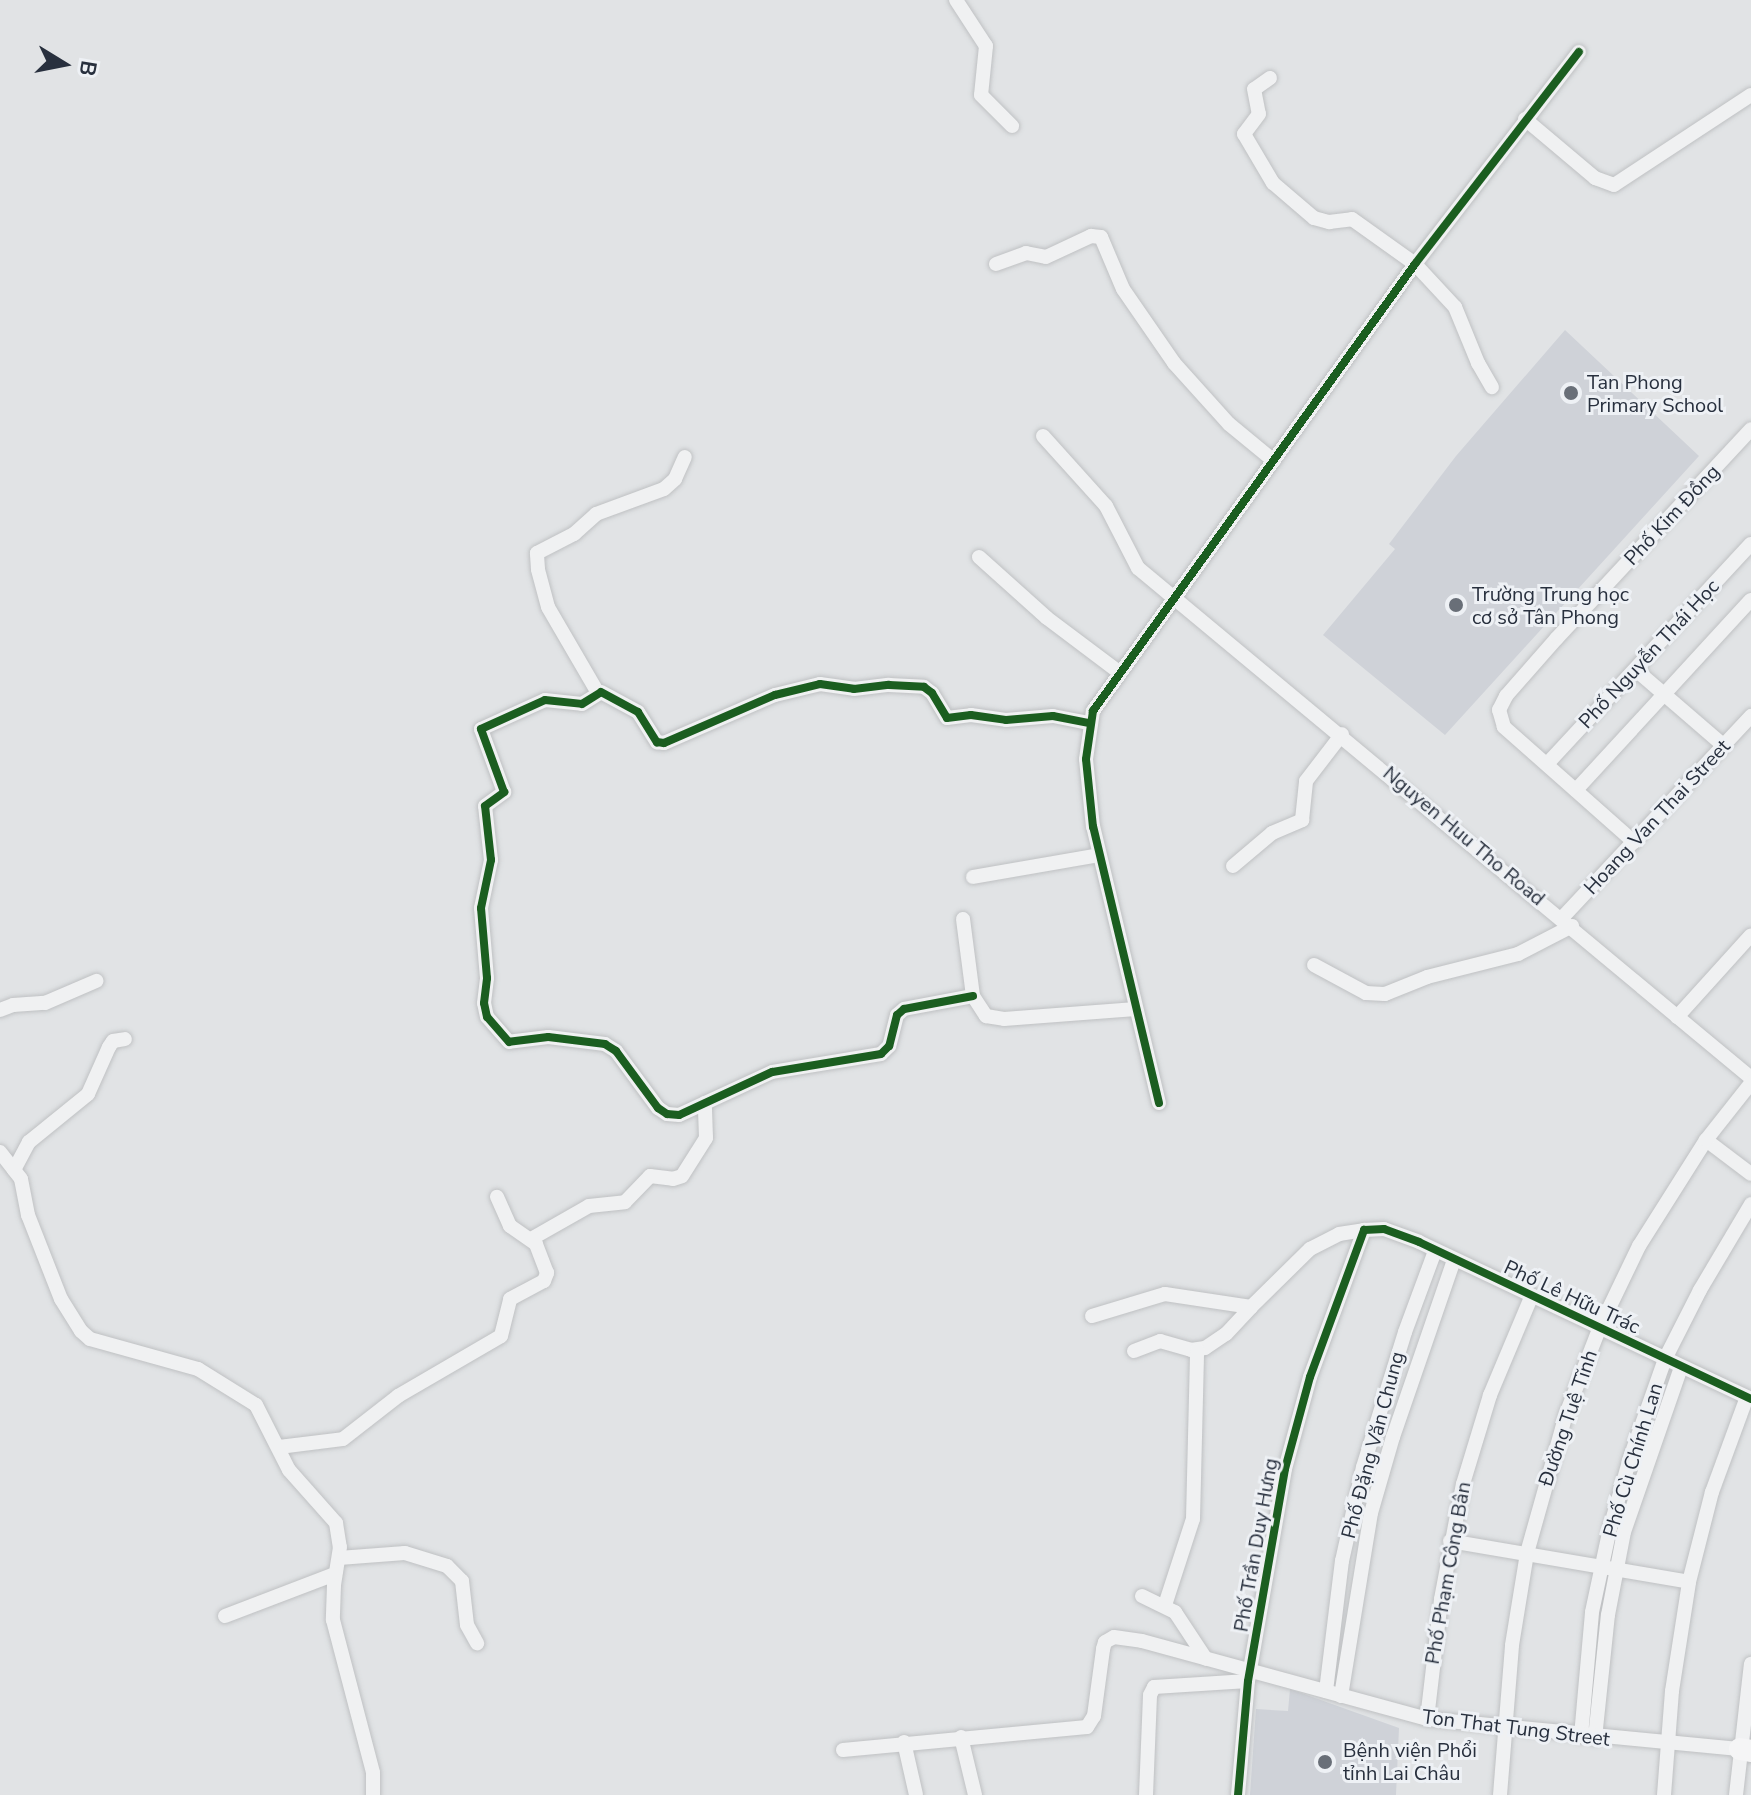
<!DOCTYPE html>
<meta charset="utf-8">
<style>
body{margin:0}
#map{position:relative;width:1751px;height:1795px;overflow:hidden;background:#e1e3e5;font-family:"Nunito Sans",sans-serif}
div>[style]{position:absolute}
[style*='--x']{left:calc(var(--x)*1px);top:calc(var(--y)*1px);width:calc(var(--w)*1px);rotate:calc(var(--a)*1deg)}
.built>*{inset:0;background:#cfd2d8}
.roads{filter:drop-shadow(0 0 2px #bfc1c3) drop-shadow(0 0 2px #bfc1c3)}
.minor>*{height:14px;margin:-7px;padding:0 7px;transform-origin:7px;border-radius:7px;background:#f0f1f2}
.highway>*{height:22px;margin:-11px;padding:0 11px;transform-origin:11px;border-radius:11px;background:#f5f5f6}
.cycleway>*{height:8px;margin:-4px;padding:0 4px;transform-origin:4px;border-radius:4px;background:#1b5e20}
.dots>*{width:22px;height:22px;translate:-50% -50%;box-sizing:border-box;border:4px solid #eef1f5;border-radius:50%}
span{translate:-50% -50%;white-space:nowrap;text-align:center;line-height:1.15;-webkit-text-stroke:6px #eef1f5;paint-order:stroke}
.poi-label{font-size:20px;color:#28303e}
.left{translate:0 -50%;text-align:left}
.street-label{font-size:20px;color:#28303e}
.north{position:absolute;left:24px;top:24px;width:80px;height:80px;-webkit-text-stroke:6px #eef1f5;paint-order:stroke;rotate:100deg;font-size:22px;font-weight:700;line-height:32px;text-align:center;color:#28303e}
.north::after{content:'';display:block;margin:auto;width:28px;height:36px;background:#28303e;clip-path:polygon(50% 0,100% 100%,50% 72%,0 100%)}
</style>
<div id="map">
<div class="built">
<div style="clip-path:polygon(1565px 330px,1699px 456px,1445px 735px,1323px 635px,1395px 549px,1389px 544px,1456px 456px)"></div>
<div style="clip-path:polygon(1290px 1689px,1399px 1728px,1396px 1795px,1250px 1795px,1256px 1709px,1288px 1711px)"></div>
</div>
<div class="roads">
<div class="minor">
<div style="--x:956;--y:0;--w:55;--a:56.9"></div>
<div style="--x:986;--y:46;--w:49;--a:95.8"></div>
<div style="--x:981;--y:95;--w:44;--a:45"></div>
<div style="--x:1270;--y:78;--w:19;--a:145"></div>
<div style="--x:1254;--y:89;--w:25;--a:79"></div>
<div style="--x:1259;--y:114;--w:25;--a:127"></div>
<div style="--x:1244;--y:134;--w:57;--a:59.4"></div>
<div style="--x:1273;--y:183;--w:54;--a:40.5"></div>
<div style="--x:1314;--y:218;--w:16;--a:15"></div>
<div style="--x:1329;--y:222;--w:23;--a:-7"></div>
<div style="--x:1352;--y:219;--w:77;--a:35.5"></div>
<div style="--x:1415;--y:264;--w:59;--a:47.1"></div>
<div style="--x:1455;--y:307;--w:61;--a:67.7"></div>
<div style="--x:1478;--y:363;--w:28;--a:60"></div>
<div style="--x:1525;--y:119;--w:92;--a:40.1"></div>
<div style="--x:1595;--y:178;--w:20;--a:20"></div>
<div style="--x:1614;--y:185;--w:164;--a:-33.3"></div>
<div style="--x:996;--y:264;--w:32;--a:-20"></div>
<div style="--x:1026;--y:253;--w:20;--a:11"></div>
<div style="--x:1046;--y:257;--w:50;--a:-25"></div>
<div style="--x:1091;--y:236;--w:10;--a:6"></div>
<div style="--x:1101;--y:237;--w:56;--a:67.1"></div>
<div style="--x:1123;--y:289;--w:90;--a:55.4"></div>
<div style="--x:1174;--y:363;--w:82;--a:48"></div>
<div style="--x:1229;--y:424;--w:58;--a:39.4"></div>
<div style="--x:1043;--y:436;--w:94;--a:48"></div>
<div style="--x:1106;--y:506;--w:70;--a:62.7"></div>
<div style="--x:1138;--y:568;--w:797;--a:39.76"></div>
<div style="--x:979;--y:557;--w:91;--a:41.9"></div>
<div style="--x:1047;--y:618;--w:90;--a:36.9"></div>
<div style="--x:1636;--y:670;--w:115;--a:40.8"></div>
<div style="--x:598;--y:693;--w:99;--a:-120.2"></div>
<div style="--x:548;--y:607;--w:39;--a:-105"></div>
<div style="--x:538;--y:569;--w:16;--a:-94"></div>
<div style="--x:537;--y:553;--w:42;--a:-27.2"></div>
<div style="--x:574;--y:534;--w:30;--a:-42"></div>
<div style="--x:596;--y:514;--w:72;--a:-20.2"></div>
<div style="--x:664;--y:489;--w:15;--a:-42"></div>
<div style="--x:675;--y:479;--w:24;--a:-66"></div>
<div style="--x:1547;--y:764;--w:300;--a:-47.2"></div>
<div style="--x:1576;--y:790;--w:258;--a:-47.4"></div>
<div style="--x:1634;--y:842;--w:174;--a:-138.5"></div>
<div style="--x:1504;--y:727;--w:18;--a:-106"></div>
<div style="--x:1499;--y:710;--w:16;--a:-63"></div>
<div style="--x:1506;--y:696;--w:77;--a:-48.7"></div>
<div style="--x:1557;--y:638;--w:285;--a:-47.1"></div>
<div style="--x:1233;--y:866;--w:51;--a:-40.2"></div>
<div style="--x:1272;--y:833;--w:33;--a:-23"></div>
<div style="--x:1302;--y:820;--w:39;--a:-84"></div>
<div style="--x:1306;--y:781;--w:59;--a:-52.5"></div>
<div style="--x:973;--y:877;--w:128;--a:-9.9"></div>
<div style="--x:1562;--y:918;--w:277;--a:-46.9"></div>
<div style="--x:963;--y:919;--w:78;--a:82.6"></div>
<div style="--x:973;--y:996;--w:24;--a:57"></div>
<div style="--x:986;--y:1016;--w:18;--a:9"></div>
<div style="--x:1004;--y:1019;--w:132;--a:-4.3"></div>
<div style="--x:1314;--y:965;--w:59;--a:28.3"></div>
<div style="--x:1366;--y:993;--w:19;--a:3"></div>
<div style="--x:1385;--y:994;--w:45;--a:-22"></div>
<div style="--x:1427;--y:977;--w:94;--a:-14.2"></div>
<div style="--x:1518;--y:954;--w:61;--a:-27.4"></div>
<div style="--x:973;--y:996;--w:70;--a:169.3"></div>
<div style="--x:904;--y:1009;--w:9;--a:139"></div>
<div style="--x:897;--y:1015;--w:32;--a:104"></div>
<div style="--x:889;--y:1046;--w:11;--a:135"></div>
<div style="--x:881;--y:1054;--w:110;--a:170.6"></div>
<div style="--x:772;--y:1072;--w:102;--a:155.2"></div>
<div style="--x:679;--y:1115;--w:12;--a:-175"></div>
<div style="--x:667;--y:1114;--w:11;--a:-146"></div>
<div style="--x:658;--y:1108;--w:71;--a:-126.4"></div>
<div style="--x:616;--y:1051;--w:13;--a:-148"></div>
<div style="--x:605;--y:1044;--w:57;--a:-173"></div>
<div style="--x:548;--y:1037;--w:39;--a:173"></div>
<div style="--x:509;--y:1042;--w:33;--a:-131"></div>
<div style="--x:487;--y:1017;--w:14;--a:-102"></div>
<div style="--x:484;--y:1003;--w:25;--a:-83"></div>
<div style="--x:487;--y:978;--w:70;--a:-94.9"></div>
<div style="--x:481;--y:908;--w:49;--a:-78.2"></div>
<div style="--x:491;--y:860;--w:54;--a:-96.3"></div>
<div style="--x:485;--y:806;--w:24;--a:-36"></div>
<div style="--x:504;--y:792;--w:67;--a:-110.1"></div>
<div style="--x:481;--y:729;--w:70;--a:-24.4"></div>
<div style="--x:545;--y:700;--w:37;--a:6"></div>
<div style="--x:582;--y:704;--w:22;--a:-32"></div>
<div style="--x:601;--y:692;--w:42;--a:28.4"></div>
<div style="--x:638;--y:712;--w:36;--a:58"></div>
<div style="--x:657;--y:742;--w:7;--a:8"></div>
<div style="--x:664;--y:743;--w:121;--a:-23.4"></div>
<div style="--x:775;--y:695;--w:46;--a:-13.7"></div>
<div style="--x:820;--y:684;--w:34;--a:8"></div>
<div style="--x:854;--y:689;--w:35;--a:-7"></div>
<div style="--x:889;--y:685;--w:35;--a:3"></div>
<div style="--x:924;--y:687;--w:10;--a:37"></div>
<div style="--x:932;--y:693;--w:29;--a:59"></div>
<div style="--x:947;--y:718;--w:24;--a:-7"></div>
<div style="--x:971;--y:715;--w:35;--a:8"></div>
<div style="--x:1006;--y:720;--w:47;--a:-4.9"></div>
<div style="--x:1053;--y:716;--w:37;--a:11"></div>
<div style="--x:0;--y:1010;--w:14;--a:-21"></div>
<div style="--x:13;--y:1005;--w:32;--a:-4"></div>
<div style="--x:45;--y:1003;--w:56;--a:-23.3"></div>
<div style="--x:1677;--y:1017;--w:110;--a:-47.9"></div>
<div style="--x:1159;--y:1103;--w:284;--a:-103.4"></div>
<div style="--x:1093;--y:827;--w:68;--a:-95.9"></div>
<div style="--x:1086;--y:759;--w:49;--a:-81.7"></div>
<div style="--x:1093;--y:711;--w:551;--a:-54.23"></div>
<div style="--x:1415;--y:264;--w:268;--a:-52.3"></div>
<div style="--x:1706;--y:1140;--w:56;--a:37.1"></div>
<div style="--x:0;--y:1152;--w:34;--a:52"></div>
<div style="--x:21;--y:1179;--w:37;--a:79"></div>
<div style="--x:28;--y:1215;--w:90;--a:68.6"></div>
<div style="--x:61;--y:1299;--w:38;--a:58"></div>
<div style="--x:81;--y:1331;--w:12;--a:42"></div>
<div style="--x:90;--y:1339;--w:112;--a:15.5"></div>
<div style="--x:198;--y:1369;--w:68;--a:31.8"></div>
<div style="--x:256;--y:1405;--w:73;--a:63.1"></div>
<div style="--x:289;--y:1470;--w:71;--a:48.4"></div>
<div style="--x:336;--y:1523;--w:24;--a:81"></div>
<div style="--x:340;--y:1547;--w:38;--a:99"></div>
<div style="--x:334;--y:1585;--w:35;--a:92"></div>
<div style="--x:333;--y:1620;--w:158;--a:75.3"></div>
<div style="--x:373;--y:1773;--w:22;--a:90"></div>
<div style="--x:14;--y:1170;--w:32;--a:-62"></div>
<div style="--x:29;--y:1142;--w:76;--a:-39.1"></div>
<div style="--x:88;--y:1094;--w:51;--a:-65.9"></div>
<div style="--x:109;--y:1047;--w:7;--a:-56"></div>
<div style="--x:113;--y:1041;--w:12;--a:-9"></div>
<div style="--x:531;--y:1239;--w:67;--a:-29.6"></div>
<div style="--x:589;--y:1206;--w:36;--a:-6"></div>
<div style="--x:625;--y:1202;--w:36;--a:-46"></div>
<div style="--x:650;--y:1176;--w:23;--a:7"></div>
<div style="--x:673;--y:1179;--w:9;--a:-18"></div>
<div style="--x:682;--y:1176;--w:45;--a:-57.7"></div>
<div style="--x:706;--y:1138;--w:35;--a:-92"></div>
<div style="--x:1092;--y:1316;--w:76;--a:-16.8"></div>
<div style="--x:1165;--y:1294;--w:87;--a:8.6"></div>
<div style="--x:1251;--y:1307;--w:83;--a:-44.5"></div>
<div style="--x:1310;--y:1249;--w:33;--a:-27"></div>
<div style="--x:1339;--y:1234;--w:25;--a:-9"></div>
<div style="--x:1134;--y:1351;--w:28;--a:-21"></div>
<div style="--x:1160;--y:1341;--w:32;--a:16"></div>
<div style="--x:1191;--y:1350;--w:14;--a:-8"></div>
<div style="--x:1205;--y:1348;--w:25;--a:-34"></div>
<div style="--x:1226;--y:1334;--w:37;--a:-47"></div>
<div style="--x:279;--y:1447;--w:64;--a:-7.1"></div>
<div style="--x:343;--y:1439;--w:70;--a:-38"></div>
<div style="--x:398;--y:1396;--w:119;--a:-30.2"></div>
<div style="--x:501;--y:1336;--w:38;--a:-76"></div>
<div style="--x:510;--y:1299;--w:38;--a:-28"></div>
<div style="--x:544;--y:1281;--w:9;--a:-69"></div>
<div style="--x:547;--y:1273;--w:31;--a:-111"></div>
<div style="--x:536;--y:1244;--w:32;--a:-145"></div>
<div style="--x:510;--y:1226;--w:32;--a:-114"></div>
<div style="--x:1450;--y:1541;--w:242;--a:9.7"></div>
<div style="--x:339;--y:1558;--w:66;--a:-4.3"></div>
<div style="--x:405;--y:1553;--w:44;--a:17.2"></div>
<div style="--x:447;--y:1566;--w:21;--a:45"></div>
<div style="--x:462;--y:1581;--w:44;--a:83.5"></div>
<div style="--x:467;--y:1625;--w:21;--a:61"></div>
<div style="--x:1142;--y:1596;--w:37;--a:26"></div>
<div style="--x:1175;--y:1612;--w:56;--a:56.6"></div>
<div style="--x:1165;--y:1605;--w:90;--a:-72"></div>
<div style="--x:1193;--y:1519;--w:169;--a:-88.6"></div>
<div style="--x:225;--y:1616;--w:118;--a:-20.9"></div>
<div style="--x:1326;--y:1691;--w:131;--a:-83"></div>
<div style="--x:1342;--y:1561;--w:96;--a:-77.4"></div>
<div style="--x:1363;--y:1467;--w:141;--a:-72.7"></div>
<div style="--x:1405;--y:1332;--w:86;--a:-69.7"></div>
<div style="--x:1341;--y:1696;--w:185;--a:-80.7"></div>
<div style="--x:1371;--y:1513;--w:79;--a:-73.9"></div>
<div style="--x:1393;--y:1437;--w:187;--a:-71"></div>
<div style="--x:1427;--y:1719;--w:121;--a:-83.3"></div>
<div style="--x:1441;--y:1599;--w:117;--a:-79.2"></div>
<div style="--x:1463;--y:1484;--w:93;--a:-73.1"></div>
<div style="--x:1490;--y:1395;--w:108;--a:-67.2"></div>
<div style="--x:1581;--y:1736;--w:124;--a:-84.9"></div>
<div style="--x:1592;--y:1612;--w:86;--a:-77.9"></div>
<div style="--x:1610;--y:1528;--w:76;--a:-74"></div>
<div style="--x:1631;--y:1455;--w:102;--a:-70.5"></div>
<div style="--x:1665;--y:1359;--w:77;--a:-63.1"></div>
<div style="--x:1700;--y:1290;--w:100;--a:-59.3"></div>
<div style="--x:961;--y:1737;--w:60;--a:76.4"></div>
<div style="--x:1595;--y:1738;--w:124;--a:-84"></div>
<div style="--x:1608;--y:1615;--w:85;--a:-79.1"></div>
<div style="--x:1624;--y:1532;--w:175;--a:-70.9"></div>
<div style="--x:904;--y:1742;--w:54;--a:77.2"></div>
<div style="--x:843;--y:1750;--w:245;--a:-5.4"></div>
<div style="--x:1087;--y:1727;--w:13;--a:-58"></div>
<div style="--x:1094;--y:1716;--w:68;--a:-82.3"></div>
<div style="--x:1103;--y:1649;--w:7;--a:-74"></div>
<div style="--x:1105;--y:1642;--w:10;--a:-29"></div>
<div style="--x:1114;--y:1637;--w:28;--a:8"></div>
<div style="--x:1142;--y:1641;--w:295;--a:15.3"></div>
<div style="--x:1427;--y:1719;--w:314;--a:5.5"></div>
<div style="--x:1146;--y:1795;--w:100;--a:-87.7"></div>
<div style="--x:1150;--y:1695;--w:9;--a:-63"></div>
<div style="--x:1154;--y:1687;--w:94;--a:-3.7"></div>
<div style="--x:1238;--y:1795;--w:114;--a:-85"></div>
<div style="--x:1248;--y:1681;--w:215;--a:-80.1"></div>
<div style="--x:1285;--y:1469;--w:95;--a:-74.8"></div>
<div style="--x:1310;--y:1377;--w:157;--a:-69.8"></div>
<div style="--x:1364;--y:1230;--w:20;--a:-3"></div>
<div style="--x:1384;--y:1229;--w:37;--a:20"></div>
<div style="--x:1419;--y:1242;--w:367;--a:25.3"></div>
<div style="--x:1500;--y:1795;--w:150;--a:-85.4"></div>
<div style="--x:1512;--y:1645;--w:93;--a:-80.7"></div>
<div style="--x:1527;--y:1553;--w:144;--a:-74.3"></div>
<div style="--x:1566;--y:1414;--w:93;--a:-68.7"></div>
<div style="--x:1600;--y:1327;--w:90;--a:-64.3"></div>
<div style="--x:1639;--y:1246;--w:125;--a:-57.7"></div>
<div style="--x:1706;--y:1140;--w:73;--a:-51.7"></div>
<div style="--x:1664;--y:1795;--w:104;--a:-85.6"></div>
<div style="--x:1672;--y:1691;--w:110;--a:-81.1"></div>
<div style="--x:1689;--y:1582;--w:93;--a:-75.7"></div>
<div style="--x:1712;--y:1492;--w:101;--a:-69.8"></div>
<div style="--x:1736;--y:1795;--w:132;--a:-83.5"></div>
</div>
<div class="highway">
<div style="--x:1740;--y:1749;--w:11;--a:10"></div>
</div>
</div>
<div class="cycleway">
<div style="--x:973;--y:996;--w:70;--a:169.3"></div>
<div style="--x:904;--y:1009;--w:9;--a:139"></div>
<div style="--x:897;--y:1015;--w:32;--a:104"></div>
<div style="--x:889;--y:1046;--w:11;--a:135"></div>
<div style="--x:881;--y:1054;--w:110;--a:170.6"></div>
<div style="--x:772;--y:1072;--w:102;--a:155.2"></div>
<div style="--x:679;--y:1115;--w:12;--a:-175"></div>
<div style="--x:667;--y:1114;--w:11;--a:-146"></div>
<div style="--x:658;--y:1108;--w:71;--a:-126.4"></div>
<div style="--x:616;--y:1051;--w:13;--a:-148"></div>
<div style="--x:605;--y:1044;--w:57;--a:-173"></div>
<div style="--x:548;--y:1037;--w:39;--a:173"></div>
<div style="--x:509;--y:1042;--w:33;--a:-131"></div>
<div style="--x:487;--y:1017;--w:14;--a:-102"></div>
<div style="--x:484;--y:1003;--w:25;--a:-83"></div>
<div style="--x:487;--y:978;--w:70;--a:-94.9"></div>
<div style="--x:481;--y:908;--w:49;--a:-78.2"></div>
<div style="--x:491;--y:860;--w:54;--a:-96.3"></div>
<div style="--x:485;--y:806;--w:24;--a:-36"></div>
<div style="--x:504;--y:792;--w:67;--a:-110.1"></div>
<div style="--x:481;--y:729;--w:70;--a:-24.4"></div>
<div style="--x:545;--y:700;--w:37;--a:6"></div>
<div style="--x:582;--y:704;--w:22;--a:-32"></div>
<div style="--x:601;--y:692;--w:42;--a:28.4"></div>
<div style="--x:638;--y:712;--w:36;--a:58"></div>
<div style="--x:657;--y:742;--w:7;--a:8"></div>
<div style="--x:664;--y:743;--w:121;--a:-23.4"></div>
<div style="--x:775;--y:695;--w:46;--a:-13.7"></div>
<div style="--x:820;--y:684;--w:34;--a:8"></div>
<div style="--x:854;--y:689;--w:35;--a:-7"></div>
<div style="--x:889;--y:685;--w:35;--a:3"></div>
<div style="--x:924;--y:687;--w:10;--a:37"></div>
<div style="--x:932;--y:693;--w:29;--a:59"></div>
<div style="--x:947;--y:718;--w:24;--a:-7"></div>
<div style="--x:971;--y:715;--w:35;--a:8"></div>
<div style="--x:1006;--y:720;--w:47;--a:-4.9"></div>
<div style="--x:1053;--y:716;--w:37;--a:11"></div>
<div style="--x:1159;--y:1103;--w:284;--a:-103.4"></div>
<div style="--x:1093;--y:827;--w:68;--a:-95.9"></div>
<div style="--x:1086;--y:759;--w:49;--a:-81.7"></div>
<div style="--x:1093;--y:711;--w:551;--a:-54.23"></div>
<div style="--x:1415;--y:264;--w:268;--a:-52.3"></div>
<div style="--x:1238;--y:1795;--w:114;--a:-85"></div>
<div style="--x:1248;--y:1681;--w:215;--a:-80.1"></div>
<div style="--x:1285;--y:1469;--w:95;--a:-74.8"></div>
<div style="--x:1310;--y:1377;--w:157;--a:-69.8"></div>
<div style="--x:1364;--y:1230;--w:20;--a:-3"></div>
<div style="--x:1384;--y:1229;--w:37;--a:20"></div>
<div style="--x:1419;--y:1242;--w:367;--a:25.3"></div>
</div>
<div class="dots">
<div style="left:1571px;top:393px;background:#696f78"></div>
<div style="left:1456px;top:605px;background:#696f78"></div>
<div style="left:1325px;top:1762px;background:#696f78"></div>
</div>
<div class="poi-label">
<span class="left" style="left:1587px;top:394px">Tan Phong<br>Primary School</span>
<span class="left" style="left:1472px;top:606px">Trường Trung học<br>cơ sở Tân Phong</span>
<span class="left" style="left:1343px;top:1762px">Bệnh viện Phổi<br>tỉnh Lai Châu</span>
</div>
<div class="street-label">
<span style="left:1672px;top:515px;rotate:-47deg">Phố Kim Đồng</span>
<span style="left:1649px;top:654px;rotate:-47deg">Phố Nguyễn Thái Học</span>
<span style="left:1657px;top:817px;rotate:-47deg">Hoang Van Thai Street</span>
<span style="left:1464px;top:836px;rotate:40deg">Nguyen Huu Tho Road</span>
<span style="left:1572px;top:1297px;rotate:25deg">Phố Lê Hữu Trác</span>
<span style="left:1568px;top:1418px;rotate:-71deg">Đường Tuệ Tĩnh</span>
<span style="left:1373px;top:1445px;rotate:-75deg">Phố Đặng Văn Chung</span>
<span style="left:1633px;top:1460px;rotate:-73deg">Phố Cù Chính Lan</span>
<span style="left:1256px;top:1545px;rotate:-80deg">Phố Trần Duy Hưng</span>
<span style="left:1448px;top:1573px;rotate:-80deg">Phố Phạm Công Bân</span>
<span style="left:1516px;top:1728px;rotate:7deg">Ton That Tung Street</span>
</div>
<div class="north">B</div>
</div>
